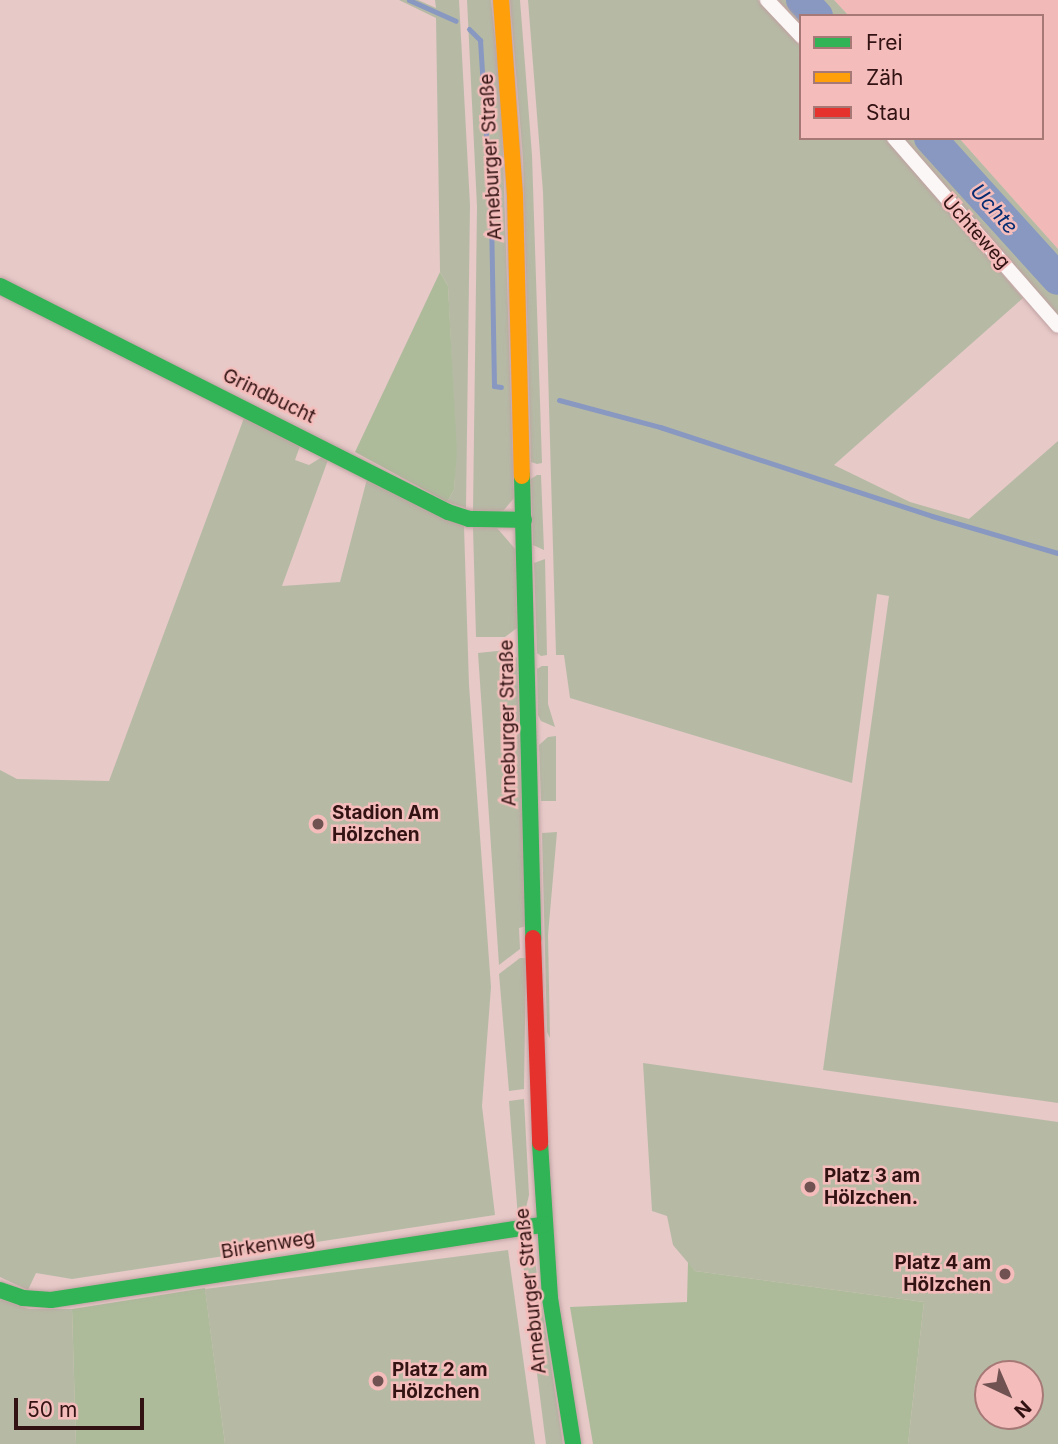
<!DOCTYPE html>
<meta charset="utf-8">
<style>
body{margin:0}
#map{position:relative;width:1058px;height:1444px;overflow:hidden;background:#e7c9c8;font-family:Inter,sans-serif}
div>[style]{position:absolute}
[style*='--x']{left:calc(var(--x)*1px);top:calc(var(--y)*1px);width:calc(var(--w)*1px);rotate:calc(var(--a)*1deg)}
.built>*{inset:0;background:#f1b9b8}
.green>*{inset:0;background:#b6baa5}
.forest>*{inset:0;background:#adbb9b}
.stream>*{height:5px;margin:-2.5px;padding:0 2.5px;transform-origin:2.5px;border-radius:2.5px;background:#8998c0}
.river>*{height:32px;margin:-16px;padding:0 16px;transform-origin:16px;border-radius:16px;background:#8998c0}
.roads{filter:drop-shadow(0 0 2px #bfa1a1) drop-shadow(0 0 2px #bfa1a1)}
.street>*{height:14px;margin:-7px;padding:0 7px;transform-origin:7px;border-radius:7px;background:#fbf7f7}
.fast>*{height:16px;margin:-8px;padding:0 8px;transform-origin:8px;border-radius:8px;background:#30b455}
.slow>*{height:16px;margin:-8px;padding:0 8px;transform-origin:8px;border-radius:8px;background:#ff9f0a}
.jam>*{height:16px;margin:-8px;padding:0 8px;transform-origin:8px;border-radius:8px;background:#e5322d}
.dots>*{width:19px;height:19px;translate:-50% -50%;box-sizing:border-box;border:4px solid #f4bdbb;border-radius:50%}
span{translate:-50% -50%;white-space:nowrap;text-align:center;line-height:1.15;-webkit-text-stroke:5px #f4bdbb;paint-order:stroke}
.street-label{font-size:19px;color:#321212}
.poi-label{font-size:19px;color:#321212;font-weight:700}
.left{translate:0 -50%;text-align:left}
.right{translate:-100% -50%;text-align:right}
.water-label{font-size:21px;color:#062c72;font-style:italic}
.legend{position:absolute;left:799px;top:14px;width:245px;height:126px;box-sizing:border-box;background:#f4bdbb;border:2px solid #a67977;margin:0;padding:9px 12px;list-style:none;font-size:21px;color:#321212}
.legend li{display:flex;align-items:center;gap:14px;height:35px}
.legend b{width:35px;border:2px solid #a67977}
.north{position:absolute;left:974px;top:1360px;width:70px;height:70px;box-sizing:border-box;background:#f4bdbb;border:2px solid #a67977;border-radius:50%;rotate:136deg;font-size:19px;font-weight:700;line-height:28px;text-align:center;color:#321212}
.north::after{content:'';display:block;margin:auto;width:24px;height:32px;background:#715252;clip-path:polygon(50% 0,100% 100%,50% 72%,0 100%)}
.scale{position:absolute;left:14px;top:1398px;width:130px;height:32px;box-sizing:border-box;border:4px solid #321212;border-top:0;padding-left:9px;font-size:21px;line-height:24px;white-space:nowrap;color:#321212;-webkit-text-stroke:5px #f4bdbb;paint-order:stroke}
</style>
<div id="map">
<div class="built">
<div style="clip-path:polygon(834px 0,1058px 0,1058px 249px,959px 138px,1042px 138px,1042px 16px,849px 16px)"></div>
</div>
<div class="green">
<div style="clip-path:polygon(399px 0,418px 0,436px 8px,435px 0,459px 0,470px 205px,466px 508px,447px 502px,454px 490px,456px 452px,448px 286px,440px 272px,436px 18px)"></div>
<div style="clip-path:polygon(467px 0,491px 0,501px 95px,514px 498px,504px 510px,497px 512px,473px 511px,477px 207px)"></div>
<div style="clip-path:polygon(510px 0,520px 0,532px 155px,542px 463px,537px 464px,531px 462px,523px 159px)"></div>
<div style="clip-path:polygon(528px 0,758px 0,801px 47px,801px 138px,885px 138px,1023px 298px,834px 465px,910px 502px,969px 519px,1058px 441px,1058px 1103px,823px 1070px,889px 596px,877px 594px,852px 783px,570px 698px,564px 655px,556px 655px,543px 192px)"></div>
<div style="clip-path:polygon(778px 0,834px 0,849px 16px,801px 16px,801px 25px)"></div>
<div style="clip-path:polygon(901px 138px,959px 138px,1058px 249px,1058px 319px)"></div>
<div style="clip-path:polygon(244px 418px,300px 446px,295px 460px,309px 465px,322px 457px,328px 460px,282px 586px,340px 582px,367px 479px,464px 526px,469px 685px,491px 987px,482px 1106px,495px 1215px,72px 1279px,36px 1273px,28px 1290px,0 1277px,0 770px,17px 779px,109px 781px)"></div>
<div style="clip-path:polygon(537px 475px,541px 475px,544px 550px,533px 545px,531px 479px)"></div>
<div style="clip-path:polygon(473px 527px,497px 528px,516px 550px,517px 628px,505px 637px,476px 637px)"></div>
<div style="clip-path:polygon(545px 559px,547px 655px,541px 656px,537px 653px,534px 563px)"></div>
<div style="clip-path:polygon(507px 650px,517px 658px,526px 926px,519px 928px,520px 949px,499px 965px,478px 653px)"></div>
<div style="clip-path:polygon(542px 666px,548px 666px,548px 704px,555px 727px,541px 721px,538px 715px,537px 669px)"></div>
<div style="clip-path:polygon(556px 736px,556px 801px,541px 801px,539px 745px,548px 737px)"></div>
<div style="clip-path:polygon(557px 832px,548px 935px,550px 1038px,547px 1032px,542px 833px)"></div>
<div style="clip-path:polygon(520px 958px,526px 958px,524px 1089px,509px 1091px,499px 974px)"></div>
<div style="clip-path:polygon(evenodd,643px 1063px,1058px 1122px,1058px 1444px,908px 1444px,924px 1302px,695px 1271px,673px 1245px,667px 1216px,652px 1211px,643px 1063px,988px 1374px,1030px 1374px,1030px 1416px,988px 1416px,988px 1374px)"></div>
<div style="clip-path:polygon(524px 1099px,529px 1195px,525px 1212px,518px 1218px,509px 1101px)"></div>
<div style="clip-path:polygon(520px 1240px,534px 1255px,563px 1444px,546px 1444px)"></div>
<div style="clip-path:polygon(508px 1250px,535px 1444px,225px 1444px,205px 1289px)"></div>
<div style="clip-path:polygon(0 1299px,29px 1309px,72px 1309px,76px 1444px,0 1444px)"></div>
</div>
<div class="forest">
<div style="clip-path:polygon(440px 272px,448px 286px,457px 452px,454px 490px,447px 502px,355px 452px)"></div>
<div style="clip-path:polygon(688px 1262px,695px 1271px,924px 1302px,908px 1444px,593px 1444px,570px 1307px,687px 1302px)"></div>
<div style="clip-path:polygon(205px 1288px,225px 1444px,76px 1444px,72px 1309px)"></div>
</div>
<div class="stream">
<div style="--x:409;--y:0;--w:51;--a:24.1"></div>
<div style="--x:469;--y:29;--w:16;--a:45"></div>
<div style="--x:480;--y:40;--w:174;--a:86.4"></div>
<div style="--x:491;--y:214;--w:172;--a:89"></div>
<div style="--x:494;--y:386;--w:7;--a:8"></div>
<div style="--x:559;--y:400;--w:105;--a:15"></div>
<div style="--x:660;--y:427;--w:286;--a:18.1"></div>
<div style="--x:932;--y:516;--w:131;--a:16.4"></div>
</div>
<div class="river">
<div style="--x:802;--y:0;--w:22;--a:47"></div>
<div style="--x:930;--y:138;--w:190;--a:47.8"></div>
</div>
<div class="roads">
<div class="street">
<div style="--x:767;--y:0;--w:50;--a:46.6"></div>
<div style="--x:894;--y:138;--w:249;--a:48.9"></div>
</div>
<div class="fast">
<div style="--x:0;--y:286;--w:502;--a:26.77"></div>
<div style="--x:448;--y:512;--w:22;--a:18"></div>
<div style="--x:469;--y:519;--w:55;--a:1"></div>
<div style="--x:522;--y:476;--w:462;--a:88.6"></div>
<div style="--x:540;--y:1143;--w:155;--a:86.3"></div>
<div style="--x:550;--y:1298;--w:148;--a:81"></div>
<div style="--x:0;--y:1290;--w:24;--a:19"></div>
<div style="--x:23;--y:1298;--w:28;--a:4"></div>
<div style="--x:51;--y:1300;--w:499;--a:-8.7"></div>
</div>
<div class="slow">
<div style="--x:501;--y:0;--w:196;--a:85.9"></div>
<div style="--x:515;--y:196;--w:280;--a:88.6"></div>
</div>
<div class="jam">
<div style="--x:533;--y:938;--w:205;--a:88"></div>
</div>
</div>
<div class="dots">
<div style="left:318px;top:824px;background:#715252"></div>
<div style="left:810px;top:1187px;background:#715252"></div>
<div style="left:1005px;top:1274px;background:#715252"></div>
<div style="left:378px;top:1381px;background:#715252"></div>
</div>
<div class="street-label">
<span style="left:491px;top:157px;rotate:-93deg">Arneburger Straße</span>
<span style="left:976px;top:232px;rotate:48deg">Uchteweg</span>
<span style="left:269px;top:396px;rotate:26deg">Grindbucht</span>
<span style="left:508px;top:723px;rotate:-91deg">Arneburger Straße</span>
<span style="left:268px;top:1245px;rotate:-9deg">Birkenweg</span>
<span style="left:531px;top:1291px;rotate:-96deg">Arneburger Straße</span>
</div>
<div class="poi-label">
<span class="left" style="left:332px;top:824px">Stadion Am<br>Hölzchen</span>
<span class="left" style="left:824px;top:1187px">Platz 3 am<br>Hölzchen.</span>
<span class="right" style="left:991px;top:1274px">Platz 4 am<br>Hölzchen</span>
<span class="left" style="left:392px;top:1381px">Platz 2 am<br>Hölzchen</span>
</div>
<div class="water-label">
<span style="left:994px;top:209px;rotate:48deg">Uchte</span>
</div>
<ul class="legend">
<li><b style="height:9px;background:#30b455"></b>Frei</li>
<li><b style="height:9px;background:#ff9f0a"></b>Zäh</li>
<li><b style="height:9px;background:#e5322d"></b>Stau</li>
</ul>
<div class="north">N</div>
<div class="scale">50 m</div>
</div>
